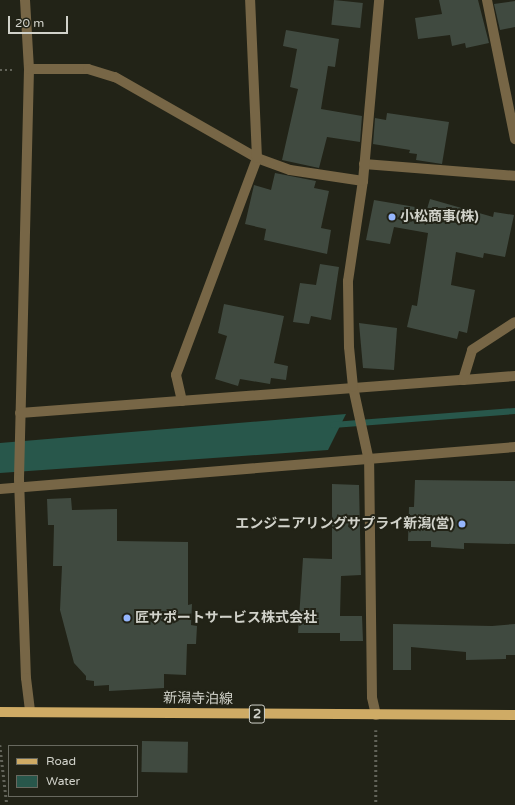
<!DOCTYPE html>
<meta charset="utf-8">
<style>
body{margin:0}
#map{position:relative;width:515px;height:805px;overflow:hidden;background:#222317;font-family:"Varela Round","Noto Sans JP",sans-serif}
div>[style]{position:absolute}
[style*='--x']{left:calc(var(--x)*1px);top:calc(var(--y)*1px);width:calc(var(--w)*1px);rotate:calc(var(--a)*1deg)}
.water>*{inset:0;background:#28574b}
.stream>*{height:6px;margin:-3px;padding:0 3px;transform-origin:3px;border-radius:3px;background:#28574b}
.building>*{inset:0;background:#404a40;transform-origin:0 0}
.path>*{height:2.5px;margin-top:-1.25px;transform-origin:0;background:repeating-linear-gradient(90deg,#626359 0 2px,transparent 0 5px)}
.minor>*{height:10px;margin:-5px;padding:0 5px;transform-origin:5px;border-radius:5px;background:#776646}
.major>*{height:10px;margin:-5px;padding:0 5px;transform-origin:5px;border-radius:5px;background:#cfab65}
.dots>*{width:11px;height:11px;translate:-50% -50%;box-sizing:border-box;border:2px solid #222317;border-radius:50%}
span{translate:-50% -50%;white-space:nowrap;text-align:center;line-height:1.15;-webkit-text-stroke:4px #222317;paint-order:stroke}
.shield-label span{padding:1px 3px;background:#222317;border:1px solid;border-radius:3px;-webkit-text-stroke-width:0}
.shield-label{font-size:13px;color:#d1d2ca;font-weight:700}
.poi-label{font-size:14px;color:#d1d2ca;font-weight:700}
.left{translate:0 -50%;text-align:left}
.right{translate:-100% -50%;text-align:right}
.street-label{font-size:14px;color:#d1d2ca}
.legend{position:absolute;left:8px;top:745px;width:130px;height:52px;box-sizing:border-box;background:#222317;border:1px solid #68695f;margin:0;padding:5px 7px;list-style:none;font-size:12px;color:#d1d2ca}
.legend li{display:flex;align-items:center;gap:8px;height:20px}
.legend b{width:20px;border:1px solid #68695f}
.scale{position:absolute;left:8px;top:16px;width:60px;height:18px;box-sizing:border-box;border:2px solid #d1d2ca;border-top:0;padding-left:5px;font-size:12px;line-height:14px;white-space:nowrap;color:#d1d2ca;-webkit-text-stroke:3px #222317;paint-order:stroke}
</style>
<div id="map">
<div class="water">
<div style="clip-path:polygon(346px 414px,328px 450px,0 473px,0 443px)"></div>
</div>
<div class="stream">
<div style="--x:333;--y:425;--w:183;--a:-4.4"></div>
</div>
<div class="building">
<div style="left:334px;top:0;width:29px;height:25px;rotate:6deg"></div>
<div style="clip-path:polygon(439px 0,478px 0,489px 43px,466px 48px,465px 43px,452px 46px,450px 35px,418px 39px,415px 18px,442px 14px)"></div>
<div style="clip-path:polygon(515px 1px,515px 27px,500px 30px,494px 4px)"></div>
<div style="clip-path:polygon(286px 30px,339px 39px,335px 67px,328px 66px,321px 109px,362px 116px,360px 142px,327px 137px,319px 168px,282px 160px,298px 89px,290px 87px,297px 49px,283px 46px)"></div>
<div style="clip-path:polygon(387px 113px,449px 122px,442px 164px,416px 160px,417px 154px,409px 153px,410px 150px,373px 144px,375px 118px,386px 120px)"></div>
<div style="clip-path:polygon(275px 173px,316px 181px,314px 188px,329px 191px,321px 228px,331px 230px,327px 254px,264px 240px,266px 229px,245px 224px,254px 185px,271px 190px)"></div>
<div style="clip-path:polygon(430px 199px,493px 217px,494px 212px,514px 215px,505px 257px,484px 253px,483px 258px,456px 252px,451px 285px,475px 290px,467px 333px,459px 331px,457px 339px,407px 327px,412px 305px,417px 306px,428px 233px,394px 227px,390px 244px,366px 240px,374px 200px,427px 209px)"></div>
<div style="clip-path:polygon(320px 264px,339px 267px,331px 320px,311px 316px,309px 324px,293px 322px,300px 283px,316px 285px)"></div>
<div style="clip-path:polygon(224px 304px,284px 316px,274px 363px,288px 366px,286px 380px,271px 378px,270px 384px,240px 379px,238px 386px,215px 379px,227px 336px,218px 333px)"></div>
<div style="clip-path:polygon(359px 323px,397px 328px,394px 370px,363px 368px)"></div>
<div style="clip-path:polygon(415px 480px,515px 481px,515px 544px,464px 543px,464px 549px,431px 547px,431px 541px,408px 541px,409px 507px,414px 507px)"></div>
<div style="clip-path:polygon(332px 484px,359px 485px,361px 575px,341px 576px,340px 616px,362px 616px,363px 641px,340px 641px,340px 633px,298px 633px,303px 558px,332px 559px)"></div>
<div style="clip-path:polygon(71px 498px,72px 510px,117px 509px,117px 541px,188px 542px,188px 605px,192px 604px,191px 625px,197px 626px,196px 644px,187px 644px,186px 675px,164px 674px,164px 688px,109px 691px,109px 685px,94px 686px,94px 681px,86px 680px,86px 676px,74px 663px,60px 610px,62px 566px,53px 566px,54px 525px,48px 525px,47px 499px)"></div>
<div style="clip-path:polygon(393px 624px,492px 626px,515px 624px,515px 655px,506px 655px,506px 659px,466px 660px,466px 652px,411px 647px,411px 670px,393px 670px)"></div>
<div style="left:142px;top:741px;width:46px;height:31px;rotate:1deg"></div>
</div>
<div class="path">
<div style="--x:0;--y:70;--w:15;--a:0"></div>
<div style="--x:376;--y:730;--w:75;--a:90"></div>
<div style="--x:0;--y:745;--w:60;--a:83.3"></div>
</div>
<div class="minor">
<div style="--x:25;--y:0;--w:69;--a:86.7"></div>
<div style="--x:29;--y:69;--w:410;--a:91.4"></div>
<div style="--x:19;--y:479;--w:199;--a:88"></div>
<div style="--x:26;--y:678;--w:33;--a:83"></div>
<div style="--x:487;--y:0;--w:142;--a:78.6"></div>
<div style="--x:29;--y:69;--w:59;--a:0"></div>
<div style="--x:88;--y:69;--w:28;--a:17"></div>
<div style="--x:115;--y:77;--w:163;--a:29.7"></div>
<div style="--x:257;--y:158;--w:35;--a:20"></div>
<div style="--x:290;--y:170;--w:74;--a:8.6"></div>
<div style="--x:364;--y:164;--w:151;--a:4.5"></div>
<div style="--x:463;--y:380;--w:52;--a:-4.4"></div>
<div style="--x:182;--y:401;--w:27;--a:-103"></div>
<div style="--x:176;--y:375;--w:232;--a:-69.5"></div>
<div style="--x:257;--y:158;--w:158;--a:-92.5"></div>
<div style="--x:20;--y:413;--w:444;--a:-4.3"></div>
<div style="--x:463;--y:380;--w:31;--a:-73"></div>
<div style="--x:472;--y:350;--w:51;--a:-33.1"></div>
<div style="--x:0;--y:489;--w:517;--a:-4.66"></div>
<div style="--x:376;--y:715;--w:18;--a:-103"></div>
<div style="--x:372;--y:697;--w:236;--a:-90.7"></div>
<div style="--x:369;--y:461;--w:76;--a:-102.2"></div>
<div style="--x:353;--y:387;--w:40;--a:-95.7"></div>
<div style="--x:349;--y:347;--w:66;--a:-90.9"></div>
<div style="--x:348;--y:281;--w:101;--a:-81.5"></div>
<div style="--x:363;--y:181;--w:182;--a:-84.9"></div>
</div>
<div class="major">
<div style="--x:0;--y:712;--w:515;--a:0.33"></div>
</div>
<div class="dots">
<div style="left:392px;top:217px;background:#95b6fd"></div>
<div style="left:462px;top:524px;background:#95b6fd"></div>
<div style="left:127px;top:618px;background:#95b6fd"></div>
</div>
<div class="shield-label">
<span style="left:257px;top:714px">2</span>
</div>
<div class="poi-label">
<span class="left" style="left:400px;top:217px">小松商事(株)</span>
<span class="right" style="left:454px;top:524px">エンジニアリングサプライ新潟(営)</span>
<span class="left" style="left:135px;top:618px">匠サポートサービス株式会社</span>
</div>
<div class="street-label">
<span style="left:198px;top:699px;rotate:1deg">新潟寺泊線</span>
</div>
<ul class="legend">
<li><b style="height:5px;background:#cfab65"></b>Road</li>
<li><b style="height:11px;background:#28574b"></b>Water</li>
</ul>
<div class="scale">20 m</div>
</div>
